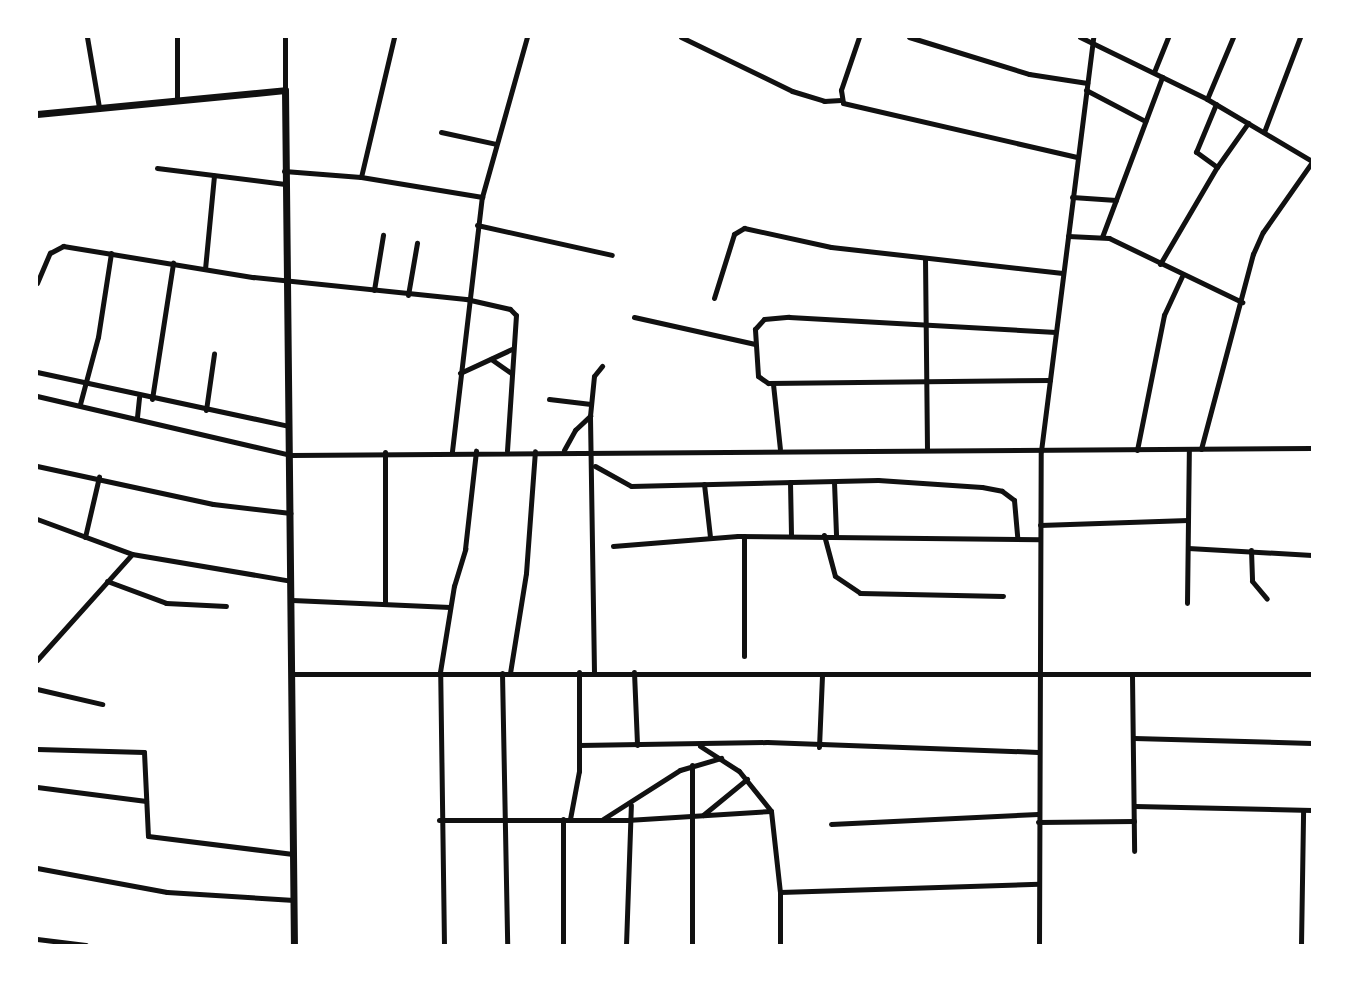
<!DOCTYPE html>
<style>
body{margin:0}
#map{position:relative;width:1349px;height:982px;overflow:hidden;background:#fff;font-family:"Roboto Condensed",sans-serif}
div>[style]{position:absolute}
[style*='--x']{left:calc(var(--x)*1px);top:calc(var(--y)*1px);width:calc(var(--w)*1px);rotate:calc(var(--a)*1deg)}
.minor>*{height:5px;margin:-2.5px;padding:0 2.5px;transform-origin:2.5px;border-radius:2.5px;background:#111}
.tertiary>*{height:7px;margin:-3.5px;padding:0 3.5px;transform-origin:3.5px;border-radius:3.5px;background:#111}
span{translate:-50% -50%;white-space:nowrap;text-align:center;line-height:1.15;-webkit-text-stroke:6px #fff;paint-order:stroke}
.frame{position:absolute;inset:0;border:38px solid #fff;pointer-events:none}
</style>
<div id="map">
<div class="minor">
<div style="--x:87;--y:37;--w:71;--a:80.3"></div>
<div style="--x:177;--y:37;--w:63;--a:90"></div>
<div style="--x:285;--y:37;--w:53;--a:90"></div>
<div style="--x:681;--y:37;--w:123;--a:25.9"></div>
<div style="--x:792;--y:91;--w:34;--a:17"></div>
<div style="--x:824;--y:101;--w:17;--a:-3"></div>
<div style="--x:859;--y:37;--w:56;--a:108.8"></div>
<div style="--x:841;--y:90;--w:13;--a:81"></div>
<div style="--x:843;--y:103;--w:240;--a:13"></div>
<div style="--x:909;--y:37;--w:126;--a:17.1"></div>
<div style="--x:1029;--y:74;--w:59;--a:8.8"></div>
<div style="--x:1080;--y:37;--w:141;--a:26"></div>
<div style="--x:1207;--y:99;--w:122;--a:30.6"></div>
<div style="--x:1154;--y:72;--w:38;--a:-68"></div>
<div style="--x:1086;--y:90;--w:67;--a:27.7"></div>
<div style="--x:1207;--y:99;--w:67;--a:-67.2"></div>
<div style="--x:441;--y:132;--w:56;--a:12.3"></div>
<div style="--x:1264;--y:132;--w:102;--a:-69.2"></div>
<div style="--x:1217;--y:167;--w:54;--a:-54.8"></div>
<div style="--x:157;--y:168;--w:129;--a:7.1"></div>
<div style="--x:284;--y:171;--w:77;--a:4.5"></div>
<div style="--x:361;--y:177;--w:123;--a:9.4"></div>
<div style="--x:361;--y:177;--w:144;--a:-76.7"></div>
<div style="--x:1072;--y:197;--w:44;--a:3.9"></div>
<div style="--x:477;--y:225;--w:138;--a:12.5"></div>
<div style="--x:1068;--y:236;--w:41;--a:2.8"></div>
<div style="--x:1109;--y:238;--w:148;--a:25.7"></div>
<div style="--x:1102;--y:237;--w:171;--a:-69.4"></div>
<div style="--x:925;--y:258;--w:190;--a:89.4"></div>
<div style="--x:1160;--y:264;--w:113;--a:-59.6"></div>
<div style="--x:1217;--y:167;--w:26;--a:-144"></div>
<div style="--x:1196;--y:152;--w:52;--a:-67.4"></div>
<div style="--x:205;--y:269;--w:94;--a:-84.5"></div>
<div style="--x:37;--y:283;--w:33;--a:-67"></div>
<div style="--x:50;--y:253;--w:15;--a:-28"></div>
<div style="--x:63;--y:246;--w:193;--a:9.3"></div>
<div style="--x:253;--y:277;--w:214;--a:5.9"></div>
<div style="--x:466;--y:299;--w:45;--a:12.8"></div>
<div style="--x:510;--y:309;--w:8;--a:45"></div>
<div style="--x:516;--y:315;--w:136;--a:93.8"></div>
<div style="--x:374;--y:290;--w:56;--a:-80.7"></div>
<div style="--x:408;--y:295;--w:53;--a:-80.2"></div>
<div style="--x:714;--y:298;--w:67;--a:-72.6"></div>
<div style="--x:734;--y:234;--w:12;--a:-31"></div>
<div style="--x:744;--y:228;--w:89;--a:12.3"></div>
<div style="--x:831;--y:247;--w:233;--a:6.4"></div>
<div style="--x:634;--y:317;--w:124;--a:12.6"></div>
<div style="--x:491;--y:359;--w:24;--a:35"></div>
<div style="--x:37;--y:372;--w:257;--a:12.1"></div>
<div style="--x:460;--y:373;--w:57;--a:-24.8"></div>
<div style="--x:1050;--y:380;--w:282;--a:179.4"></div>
<div style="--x:768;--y:383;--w:12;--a:-145"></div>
<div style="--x:758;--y:376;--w:47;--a:-93.7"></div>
<div style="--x:755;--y:329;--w:13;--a:-48"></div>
<div style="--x:764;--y:319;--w:25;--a:-5"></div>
<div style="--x:789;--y:317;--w:267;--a:3.2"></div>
<div style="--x:773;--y:384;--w:65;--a:83.9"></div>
<div style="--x:37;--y:396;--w:261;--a:13.1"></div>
<div style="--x:291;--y:455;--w:1021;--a:-0.39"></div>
<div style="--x:152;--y:399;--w:138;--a:-81.2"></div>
<div style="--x:549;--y:399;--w:42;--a:6.8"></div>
<div style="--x:80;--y:404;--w:69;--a:-75"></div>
<div style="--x:98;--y:337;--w:85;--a:-81.2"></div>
<div style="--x:206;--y:410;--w:57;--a:-81.9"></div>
<div style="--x:137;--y:417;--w:20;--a:-84"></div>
<div style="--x:1201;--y:449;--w:202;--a:-75.1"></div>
<div style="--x:1253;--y:254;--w:24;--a:-66"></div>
<div style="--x:1263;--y:232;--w:85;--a:-55"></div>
<div style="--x:564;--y:450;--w:23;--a:-61"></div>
<div style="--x:575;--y:430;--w:21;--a:-43"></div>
<div style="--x:1137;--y:450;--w:138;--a:-78.7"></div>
<div style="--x:1164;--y:315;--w:43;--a:-65.2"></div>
<div style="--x:452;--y:451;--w:256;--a:-83.3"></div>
<div style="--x:482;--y:197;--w:166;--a:-74.3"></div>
<div style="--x:37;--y:466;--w:180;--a:12.2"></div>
<div style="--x:213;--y:504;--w:78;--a:6.7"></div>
<div style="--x:595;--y:466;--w:41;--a:29.1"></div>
<div style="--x:631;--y:486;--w:247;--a:-1.4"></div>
<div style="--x:878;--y:480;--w:104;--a:3.9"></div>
<div style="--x:982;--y:487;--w:20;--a:11"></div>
<div style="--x:1002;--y:491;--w:15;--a:37"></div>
<div style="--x:1014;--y:500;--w:38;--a:85"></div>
<div style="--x:790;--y:482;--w:53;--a:88.9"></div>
<div style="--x:834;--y:482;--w:53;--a:87.8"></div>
<div style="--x:704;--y:484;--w:53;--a:83.5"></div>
<div style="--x:37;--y:519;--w:101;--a:20.2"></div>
<div style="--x:132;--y:554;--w:161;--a:9.6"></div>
<div style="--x:1040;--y:525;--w:148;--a:-1.9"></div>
<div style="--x:824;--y:535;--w:42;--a:75"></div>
<div style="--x:835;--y:576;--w:30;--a:34"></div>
<div style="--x:860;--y:593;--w:143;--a:1.2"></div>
<div style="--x:85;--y:537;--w:62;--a:-76.9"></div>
<div style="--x:613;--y:546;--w:125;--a:-4.6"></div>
<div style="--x:738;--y:536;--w:302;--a:0.6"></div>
<div style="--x:1188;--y:548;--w:124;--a:3.2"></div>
<div style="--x:1251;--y:550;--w:31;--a:88"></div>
<div style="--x:1252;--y:581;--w:23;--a:50"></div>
<div style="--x:107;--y:581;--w:63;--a:20.4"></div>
<div style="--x:166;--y:603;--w:60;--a:2.9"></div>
<div style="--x:292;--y:600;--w:158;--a:2.5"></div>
<div style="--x:385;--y:603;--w:151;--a:-90"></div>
<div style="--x:1187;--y:603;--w:154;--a:-89.3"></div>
<div style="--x:744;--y:656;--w:120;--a:-90"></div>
<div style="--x:37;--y:660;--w:142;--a:-48.1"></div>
<div style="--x:594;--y:672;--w:256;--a:-90.9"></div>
<div style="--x:590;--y:416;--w:40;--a:-84.3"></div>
<div style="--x:594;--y:376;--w:13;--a:-51"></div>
<div style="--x:634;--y:672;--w:73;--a:87.6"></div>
<div style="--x:502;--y:673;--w:272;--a:88.9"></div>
<div style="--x:510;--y:673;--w:101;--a:-80.9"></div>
<div style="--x:526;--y:573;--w:122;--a:-85.8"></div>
<div style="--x:291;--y:674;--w:1021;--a:0"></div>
<div style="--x:1132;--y:676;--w:175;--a:89.3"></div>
<div style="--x:37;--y:689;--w:67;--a:13"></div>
<div style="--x:1134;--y:738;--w:178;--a:1.6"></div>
<div style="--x:579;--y:745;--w:188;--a:-0.9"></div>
<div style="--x:767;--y:742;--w:271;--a:2.1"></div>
<div style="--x:700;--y:746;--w:46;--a:32.7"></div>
<div style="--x:739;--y:771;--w:51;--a:51.3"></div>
<div style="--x:771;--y:811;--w:81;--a:83.7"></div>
<div style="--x:780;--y:892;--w:53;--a:90"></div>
<div style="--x:819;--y:747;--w:73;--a:-87.6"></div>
<div style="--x:37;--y:749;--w:107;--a:1.6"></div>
<div style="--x:144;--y:752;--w:84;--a:87.3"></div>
<div style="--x:148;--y:836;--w:146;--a:7.1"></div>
<div style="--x:692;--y:765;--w:180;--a:90"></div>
<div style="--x:37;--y:787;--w:110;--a:7.3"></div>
<div style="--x:1135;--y:806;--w:177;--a:1.3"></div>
<div style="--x:703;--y:815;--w:57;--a:-39.3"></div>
<div style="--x:570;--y:819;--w:49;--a:-79.4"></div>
<div style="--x:579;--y:771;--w:99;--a:-90"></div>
<div style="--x:603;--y:819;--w:91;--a:-32.5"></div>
<div style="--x:680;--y:770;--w:43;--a:-16.3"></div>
<div style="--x:439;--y:820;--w:188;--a:0"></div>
<div style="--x:627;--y:820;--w:144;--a:-3.6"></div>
<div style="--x:1038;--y:822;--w:96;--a:-0.6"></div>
<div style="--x:831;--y:824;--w:207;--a:-2.8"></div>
<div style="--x:37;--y:868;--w:132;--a:10.5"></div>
<div style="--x:167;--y:892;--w:127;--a:3.6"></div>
<div style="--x:780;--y:892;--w:259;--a:-1.8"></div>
<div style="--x:37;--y:939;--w:49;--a:7"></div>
<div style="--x:444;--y:945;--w:273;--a:-90.8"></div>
<div style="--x:440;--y:672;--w:87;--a:-80.8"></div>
<div style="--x:454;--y:586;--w:39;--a:-73"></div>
<div style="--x:465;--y:549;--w:99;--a:-83.6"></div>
<div style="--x:563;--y:945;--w:126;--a:-90"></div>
<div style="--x:626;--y:945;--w:140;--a:-88"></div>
<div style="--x:1039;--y:945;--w:494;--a:-89.8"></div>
<div style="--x:1041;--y:451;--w:417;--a:-82.8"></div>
<div style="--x:1301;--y:945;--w:134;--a:-89.1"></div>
</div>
<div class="tertiary">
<div style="--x:37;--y:114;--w:249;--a:-5.5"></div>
<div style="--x:285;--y:90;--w:855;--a:89.4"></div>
</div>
<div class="frame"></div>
</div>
